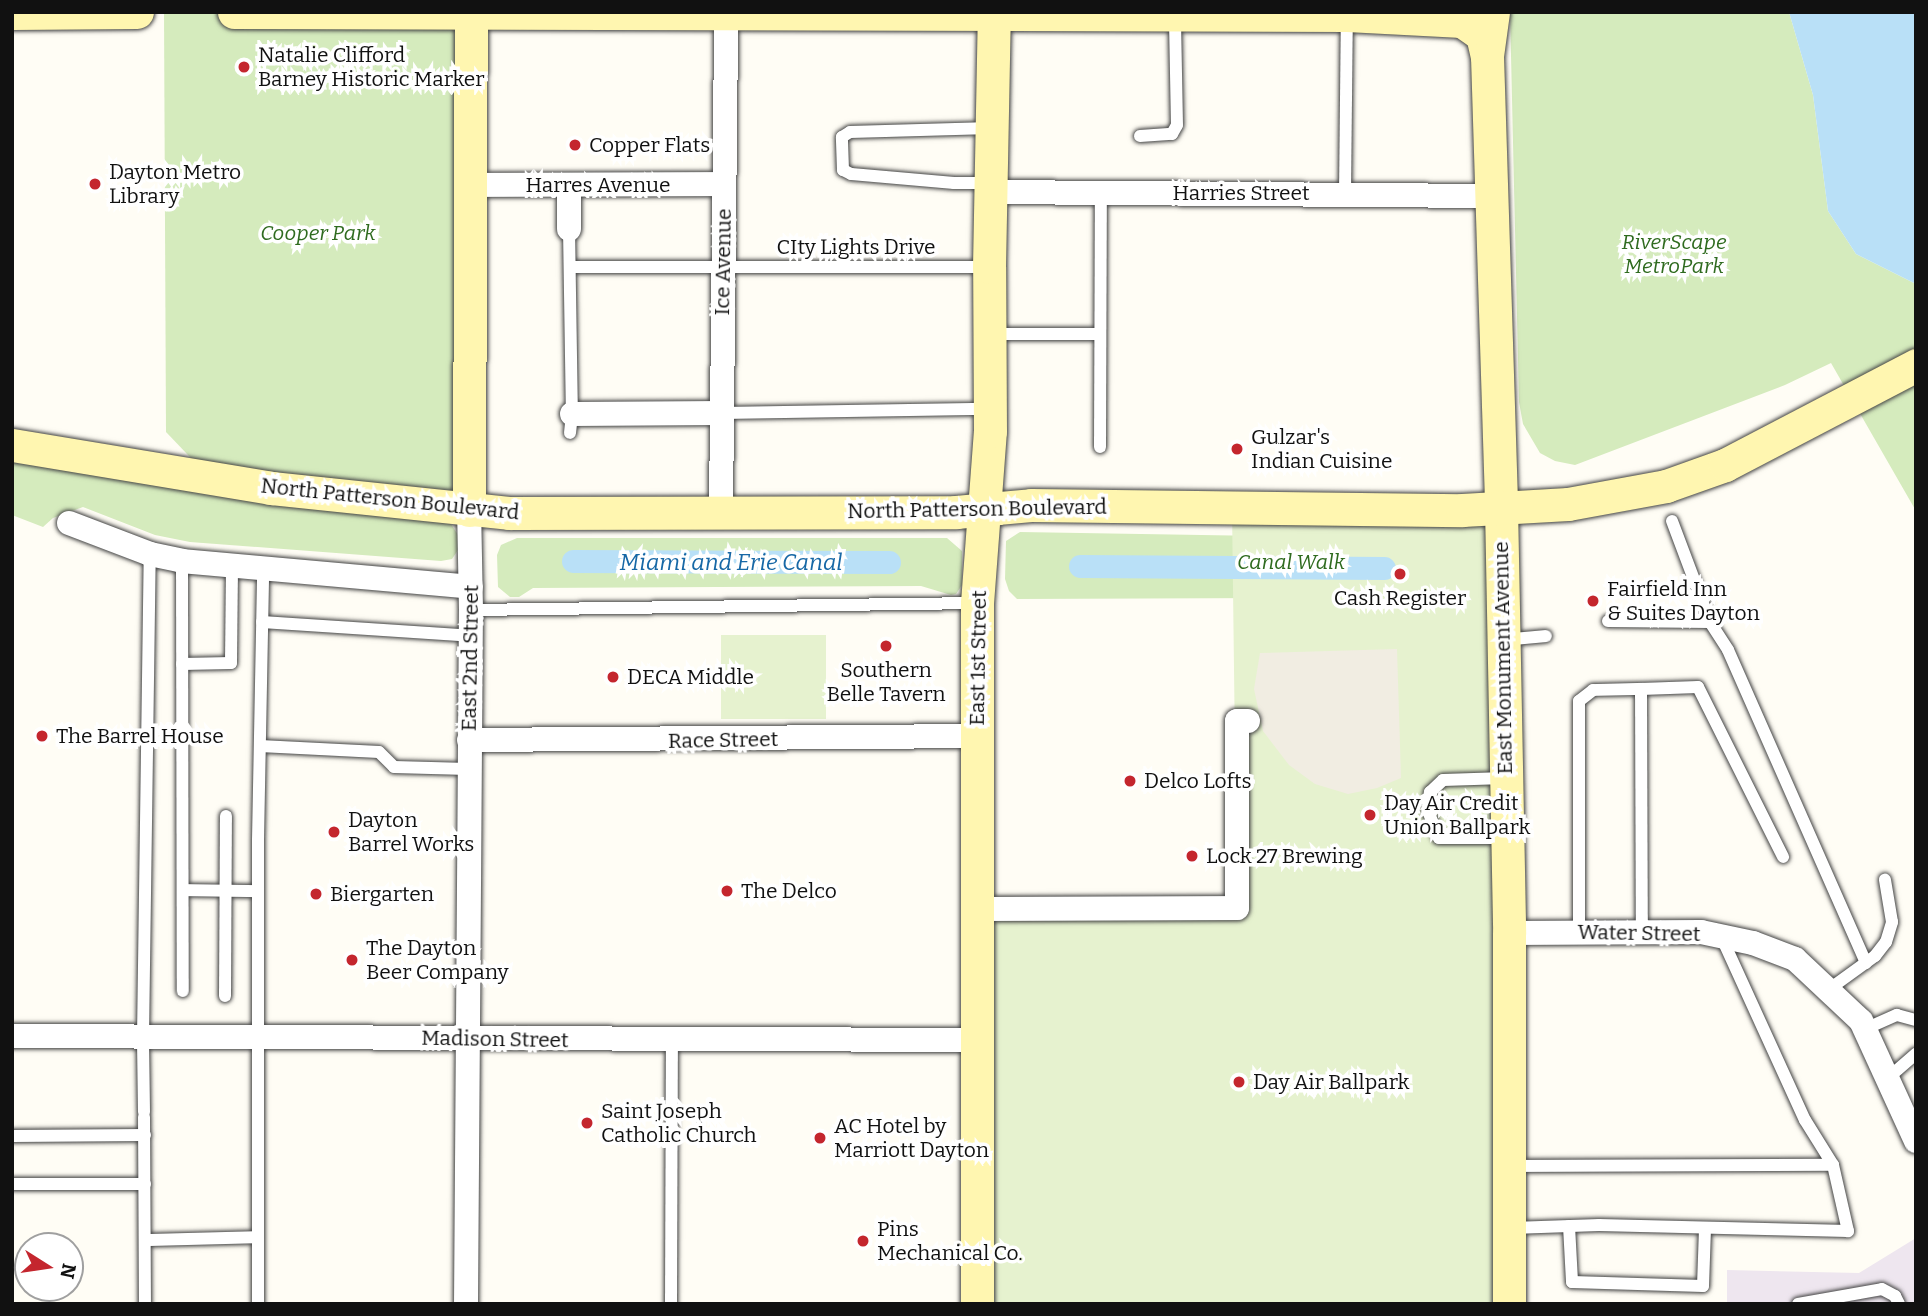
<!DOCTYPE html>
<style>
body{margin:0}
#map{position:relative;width:1928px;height:1316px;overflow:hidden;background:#fffdf5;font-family:Bitter,serif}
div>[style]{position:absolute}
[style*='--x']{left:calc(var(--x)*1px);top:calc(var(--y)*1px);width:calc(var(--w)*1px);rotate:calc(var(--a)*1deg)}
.industrial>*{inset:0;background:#eee6ef}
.green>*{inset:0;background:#d5ebbd}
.pitch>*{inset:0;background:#e6f2cf;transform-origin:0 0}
.plaza>*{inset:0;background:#f1ede2}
.water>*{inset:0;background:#b9e0f7}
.canal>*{height:23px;margin:-11.5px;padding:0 11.5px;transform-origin:11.5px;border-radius:11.5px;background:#b9e0f7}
.roads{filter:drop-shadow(0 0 2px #444) drop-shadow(0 0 2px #444)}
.lane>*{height:12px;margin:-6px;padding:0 6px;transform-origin:6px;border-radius:6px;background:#fff}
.street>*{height:24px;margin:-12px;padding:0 12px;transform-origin:12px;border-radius:12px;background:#fff}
.secondary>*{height:33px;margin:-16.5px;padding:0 16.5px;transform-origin:16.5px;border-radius:16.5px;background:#fff6b0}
.dots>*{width:19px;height:19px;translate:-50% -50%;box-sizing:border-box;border:4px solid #fff;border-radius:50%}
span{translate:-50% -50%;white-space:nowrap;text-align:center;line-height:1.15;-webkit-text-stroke:7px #fff;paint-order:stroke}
.poi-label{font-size:21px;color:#111}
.left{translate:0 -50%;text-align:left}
.street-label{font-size:21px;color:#111}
.park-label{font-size:21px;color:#2f6b1f;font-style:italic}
.water-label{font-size:23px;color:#1768a6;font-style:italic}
.frame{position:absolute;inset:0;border:14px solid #111;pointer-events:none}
.north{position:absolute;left:14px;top:1232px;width:70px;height:70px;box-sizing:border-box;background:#fff;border:2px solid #a0a0a0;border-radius:50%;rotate:102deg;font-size:19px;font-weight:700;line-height:28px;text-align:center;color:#111}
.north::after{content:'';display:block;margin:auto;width:24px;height:32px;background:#c4262e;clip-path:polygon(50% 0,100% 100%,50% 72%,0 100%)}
</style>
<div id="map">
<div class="industrial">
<div style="clip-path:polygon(1916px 1238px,1916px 1304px,1727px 1304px,1727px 1270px,1859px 1273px)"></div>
</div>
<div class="green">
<div style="clip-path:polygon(164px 12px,471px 13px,469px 510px,210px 478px,166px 432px)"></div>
<div style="clip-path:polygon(1510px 12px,1789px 12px,1813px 95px,1828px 211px,1856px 254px,1916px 284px,1916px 511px,1831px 363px,1785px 385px,1575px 465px,1555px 461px,1540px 453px,1523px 424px,1519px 402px)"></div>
<div style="clip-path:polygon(12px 454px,451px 524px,458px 535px,458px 550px,452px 559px,441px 561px,190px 542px,155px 535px,83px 507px,53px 518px,43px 527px,12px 515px)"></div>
<div style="clip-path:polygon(1020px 532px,1262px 536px,1484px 597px,1017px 599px,1009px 591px,1005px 579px,1006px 541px)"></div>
<div style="clip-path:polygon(517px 538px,947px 538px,962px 551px,962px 585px,956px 594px,951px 595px,921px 586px,533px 588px,519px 597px,510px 597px,498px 587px,497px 555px,501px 545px)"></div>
</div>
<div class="pitch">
<div style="clip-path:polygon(1501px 506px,1507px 1304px,977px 1304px,980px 912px,1237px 908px,1232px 509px)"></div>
<div style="left:826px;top:635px;width:84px;height:105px;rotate:90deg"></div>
</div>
<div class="plaza">
<div style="clip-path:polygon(1397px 649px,1401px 778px,1377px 788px,1348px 794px,1315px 784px,1289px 765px,1263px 731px,1254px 689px,1260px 653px)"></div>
</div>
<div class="water">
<div style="clip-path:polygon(1789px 12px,1916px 12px,1916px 284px,1856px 254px,1828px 211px,1813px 95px)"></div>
</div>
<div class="canal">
<div style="--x:573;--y:561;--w:316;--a:0.2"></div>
<div style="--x:1080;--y:566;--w:304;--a:0.4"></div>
</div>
<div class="roads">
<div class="lane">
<div style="--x:1140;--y:136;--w:32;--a:-4"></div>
<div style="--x:1172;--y:134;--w:10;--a:-61"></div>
<div style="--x:1177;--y:125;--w:108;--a:-91.1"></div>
<div style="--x:990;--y:183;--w:36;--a:180"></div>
<div style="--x:954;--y:183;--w:103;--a:-175"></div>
<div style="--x:851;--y:174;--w:9;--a:-153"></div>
<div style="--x:843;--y:170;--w:33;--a:-92"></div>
<div style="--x:842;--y:137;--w:9;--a:-32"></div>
<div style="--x:850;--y:132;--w:141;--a:-1.6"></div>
<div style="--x:1345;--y:194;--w:178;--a:-89.4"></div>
<div style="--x:569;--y:229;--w:185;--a:89.1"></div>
<div style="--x:572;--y:414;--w:19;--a:96"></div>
<div style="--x:570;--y:267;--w:419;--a:0"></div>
<div style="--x:991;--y:334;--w:108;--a:0"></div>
<div style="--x:722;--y:413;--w:266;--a:-0.9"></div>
<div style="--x:1100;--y:447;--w:255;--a:-89.8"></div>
<div style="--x:1672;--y:521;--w:108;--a:69.4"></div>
<div style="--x:182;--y:561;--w:430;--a:89.9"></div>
<div style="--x:471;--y:610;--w:506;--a:-0.79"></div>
<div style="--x:1608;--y:621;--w:102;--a:0.6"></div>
<div style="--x:1710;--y:622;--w:33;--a:57"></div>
<div style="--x:1728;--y:650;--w:342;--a:66.2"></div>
<div style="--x:262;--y:622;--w:209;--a:3.8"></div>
<div style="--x:1503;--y:640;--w:43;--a:-5.3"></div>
<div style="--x:182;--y:664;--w:49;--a:-1.2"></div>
<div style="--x:231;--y:663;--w:97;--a:-89.4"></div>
<div style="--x:1641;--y:689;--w:57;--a:-2"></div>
<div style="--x:1698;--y:687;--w:190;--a:63.4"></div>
<div style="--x:260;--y:746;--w:119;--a:2.9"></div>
<div style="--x:379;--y:752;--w:21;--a:45"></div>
<div style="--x:394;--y:767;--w:74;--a:1.5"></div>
<div style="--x:1505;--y:778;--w:62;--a:178.2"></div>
<div style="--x:1443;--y:780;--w:18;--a:137"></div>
<div style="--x:1430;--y:792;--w:19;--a:96"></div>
<div style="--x:1428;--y:811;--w:29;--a:68"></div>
<div style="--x:1439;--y:838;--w:67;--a:0"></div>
<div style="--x:183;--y:890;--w:75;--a:0.8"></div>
<div style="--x:1579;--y:932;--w:231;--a:-90"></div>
<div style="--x:1579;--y:701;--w:18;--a:-38"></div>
<div style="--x:1593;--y:690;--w:48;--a:-1.2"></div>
<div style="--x:1641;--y:689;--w:243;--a:89.8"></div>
<div style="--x:1721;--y:936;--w:202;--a:65.5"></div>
<div style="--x:1805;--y:1120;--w:53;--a:58.1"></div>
<div style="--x:1828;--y:990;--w:58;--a:-35.9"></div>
<div style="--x:1875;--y:956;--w:18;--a:-52"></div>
<div style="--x:1886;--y:942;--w:21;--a:-73"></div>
<div style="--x:1892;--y:922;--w:43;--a:-99.5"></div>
<div style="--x:225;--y:996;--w:180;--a:-89.7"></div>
<div style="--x:1865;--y:1029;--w:35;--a:-24"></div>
<div style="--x:1897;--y:1015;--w:20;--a:15"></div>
<div style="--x:1888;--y:1078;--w:37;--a:-41"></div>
<div style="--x:144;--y:1112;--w:75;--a:-90.8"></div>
<div style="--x:143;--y:1037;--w:483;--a:-89.2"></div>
<div style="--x:144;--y:1117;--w:187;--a:89.7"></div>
<div style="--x:12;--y:1136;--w:133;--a:-0.4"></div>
<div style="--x:1509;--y:1166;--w:324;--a:-0.2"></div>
<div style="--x:1833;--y:1165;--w:68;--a:77.2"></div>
<div style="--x:1848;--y:1231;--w:249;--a:-178.6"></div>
<div style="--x:1599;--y:1225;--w:87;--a:178"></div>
<div style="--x:12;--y:1184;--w:133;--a:0"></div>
<div style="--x:1569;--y:1226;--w:56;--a:86.9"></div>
<div style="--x:1572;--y:1282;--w:131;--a:1.7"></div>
<div style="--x:1703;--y:1286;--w:58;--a:-88"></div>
<div style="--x:146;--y:1240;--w:112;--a:-1.5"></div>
<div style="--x:258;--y:1304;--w:464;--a:-90"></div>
<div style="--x:258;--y:840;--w:272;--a:-88.9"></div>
<div style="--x:671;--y:1304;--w:263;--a:-89.8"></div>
<div style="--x:1798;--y:1304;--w:85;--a:-10.1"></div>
<div style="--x:1882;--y:1289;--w:15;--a:28"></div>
<div style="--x:1895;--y:1296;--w:9;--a:63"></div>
</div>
<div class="street">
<div style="--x:471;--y:185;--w:253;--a:-0.2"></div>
<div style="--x:569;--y:185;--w:44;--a:90"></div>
<div style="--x:991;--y:192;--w:500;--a:0.46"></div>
<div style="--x:572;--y:414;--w:150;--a:-0.4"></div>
<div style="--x:721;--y:511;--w:499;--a:-89.4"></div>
<div style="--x:69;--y:523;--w:87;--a:20.9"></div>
<div style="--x:150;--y:554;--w:33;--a:12"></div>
<div style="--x:182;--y:561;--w:290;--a:5.1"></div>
<div style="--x:469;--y:740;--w:508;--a:-0.45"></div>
<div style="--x:994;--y:909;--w:243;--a:-0.2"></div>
<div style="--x:1237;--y:908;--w:187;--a:-90"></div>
<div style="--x:1237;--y:721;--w:11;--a:0"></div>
<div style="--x:1509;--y:933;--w:192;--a:-0.3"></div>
<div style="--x:1701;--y:932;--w:53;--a:11.9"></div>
<div style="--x:1753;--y:943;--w:45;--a:20.9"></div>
<div style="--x:1795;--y:959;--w:91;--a:43.2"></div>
<div style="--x:1861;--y:1021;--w:132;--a:65.4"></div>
<div style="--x:12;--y:1036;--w:965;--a:0.24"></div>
<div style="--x:466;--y:1304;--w:694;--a:-89.59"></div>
<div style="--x:471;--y:610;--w:100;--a:-91.1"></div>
</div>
<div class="secondary">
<div style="--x:234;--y:12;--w:1113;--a:0.15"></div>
<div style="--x:1347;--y:15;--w:115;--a:3"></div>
<div style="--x:1462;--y:21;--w:24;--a:35"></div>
<div style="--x:1482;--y:35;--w:22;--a:77"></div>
<div style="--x:1493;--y:12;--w:44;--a:97.8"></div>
<div style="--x:1487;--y:56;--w:450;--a:88.2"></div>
<div style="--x:1501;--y:506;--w:427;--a:88.9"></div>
<div style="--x:1509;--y:933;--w:371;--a:90"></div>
<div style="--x:12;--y:13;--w:125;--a:-0.5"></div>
<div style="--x:12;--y:445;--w:263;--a:9.4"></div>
<div style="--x:271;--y:488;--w:239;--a:6"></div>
<div style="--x:509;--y:513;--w:447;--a:-0.1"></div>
<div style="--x:956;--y:512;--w:75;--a:-5.3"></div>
<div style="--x:1031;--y:505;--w:431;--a:0.7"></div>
<div style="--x:1462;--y:510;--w:106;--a:-3.2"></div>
<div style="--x:1568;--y:504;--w:100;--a:-10.4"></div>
<div style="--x:1666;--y:486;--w:63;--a:-19.6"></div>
<div style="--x:1725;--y:465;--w:216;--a:-27.6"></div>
<div style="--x:469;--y:510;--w:498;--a:-89.8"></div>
<div style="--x:977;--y:1304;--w:701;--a:-90"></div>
<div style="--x:977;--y:603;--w:172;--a:-85.7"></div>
<div style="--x:990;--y:431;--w:164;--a:-90.3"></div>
<div style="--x:989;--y:267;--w:255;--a:-88.9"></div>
</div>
</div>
<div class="dots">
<div style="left:244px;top:67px;background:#c4262e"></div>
<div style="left:575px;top:145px;background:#c4262e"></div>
<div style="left:95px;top:184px;background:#c4262e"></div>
<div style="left:1237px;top:449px;background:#c4262e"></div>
<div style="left:1400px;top:574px;background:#c4262e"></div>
<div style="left:1593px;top:601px;background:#c4262e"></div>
<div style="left:886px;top:646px;background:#c4262e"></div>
<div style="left:613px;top:677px;background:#c4262e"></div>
<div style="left:42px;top:736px;background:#c4262e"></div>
<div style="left:1130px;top:781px;background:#c4262e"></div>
<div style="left:1370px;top:815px;background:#c4262e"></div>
<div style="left:334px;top:832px;background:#c4262e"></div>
<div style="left:1192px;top:856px;background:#c4262e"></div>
<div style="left:727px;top:891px;background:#c4262e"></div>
<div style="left:316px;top:894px;background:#c4262e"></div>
<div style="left:352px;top:960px;background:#c4262e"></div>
<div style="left:1239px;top:1082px;background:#c4262e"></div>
<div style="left:587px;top:1123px;background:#c4262e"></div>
<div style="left:820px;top:1138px;background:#c4262e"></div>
<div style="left:863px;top:1241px;background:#c4262e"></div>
</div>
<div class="poi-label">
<span class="left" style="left:258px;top:67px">Natalie Clifford<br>Barney Historic Marker</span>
<span class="left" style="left:589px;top:145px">Copper Flats</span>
<span class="left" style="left:109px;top:184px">Dayton Metro<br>Library</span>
<span class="left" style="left:1251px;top:449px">Gulzar's<br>Indian Cuisine</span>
<span class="left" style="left:1607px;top:601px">Fairfield Inn<br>&amp; Suites Dayton</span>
<span style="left:1400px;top:598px">Cash Register</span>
<span style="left:886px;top:682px">Southern<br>Belle Tavern</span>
<span class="left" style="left:627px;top:677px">DECA Middle</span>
<span class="left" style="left:56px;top:736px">The Barrel House</span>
<span class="left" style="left:1144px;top:781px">Delco Lofts</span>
<span class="left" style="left:1384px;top:815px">Day Air Credit<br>Union Ballpark</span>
<span class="left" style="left:348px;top:832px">Dayton<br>Barrel Works</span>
<span class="left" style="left:1206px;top:856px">Lock 27 Brewing</span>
<span class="left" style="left:741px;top:891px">The Delco</span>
<span class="left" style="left:330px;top:894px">Biergarten</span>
<span class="left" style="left:366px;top:960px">The Dayton<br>Beer Company</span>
<span class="left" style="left:1253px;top:1082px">Day Air Ballpark</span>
<span class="left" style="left:601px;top:1123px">Saint Joseph<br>Catholic Church</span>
<span class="left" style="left:834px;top:1138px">AC Hotel by<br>Marriott Dayton</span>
<span class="left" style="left:877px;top:1241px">Pins<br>Mechanical Co.</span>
</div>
<div class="street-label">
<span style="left:598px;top:185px">Harres Avenue</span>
<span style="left:1241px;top:193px">Harries Street</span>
<span style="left:856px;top:247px">CIty Lights Drive</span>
<span style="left:723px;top:262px;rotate:-89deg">Ice Avenue</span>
<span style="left:390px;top:499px;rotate:6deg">North Patterson Boulevard</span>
<span style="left:977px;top:509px;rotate:-1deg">North Patterson Boulevard</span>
<span style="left:470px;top:658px;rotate:-89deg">East 2nd Street</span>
<span style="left:978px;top:658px;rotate:-89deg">East 1st Street</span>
<span style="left:1503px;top:658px;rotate:-91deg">East Monument Avenue</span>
<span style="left:723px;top:740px;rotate:-1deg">Race Street</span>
<span style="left:1639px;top:933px;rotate:1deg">Water Street</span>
<span style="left:495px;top:1039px;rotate:1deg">Madison Street</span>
</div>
<div class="park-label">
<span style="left:318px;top:233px">Cooper Park</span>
<span style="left:1674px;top:254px">RiverScape<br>MetroPark</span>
<span style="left:1291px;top:562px">Canal Walk</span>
</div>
<div class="water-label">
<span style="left:731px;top:562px">Miami and Erie Canal</span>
</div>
<div class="frame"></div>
<div class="north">N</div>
</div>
